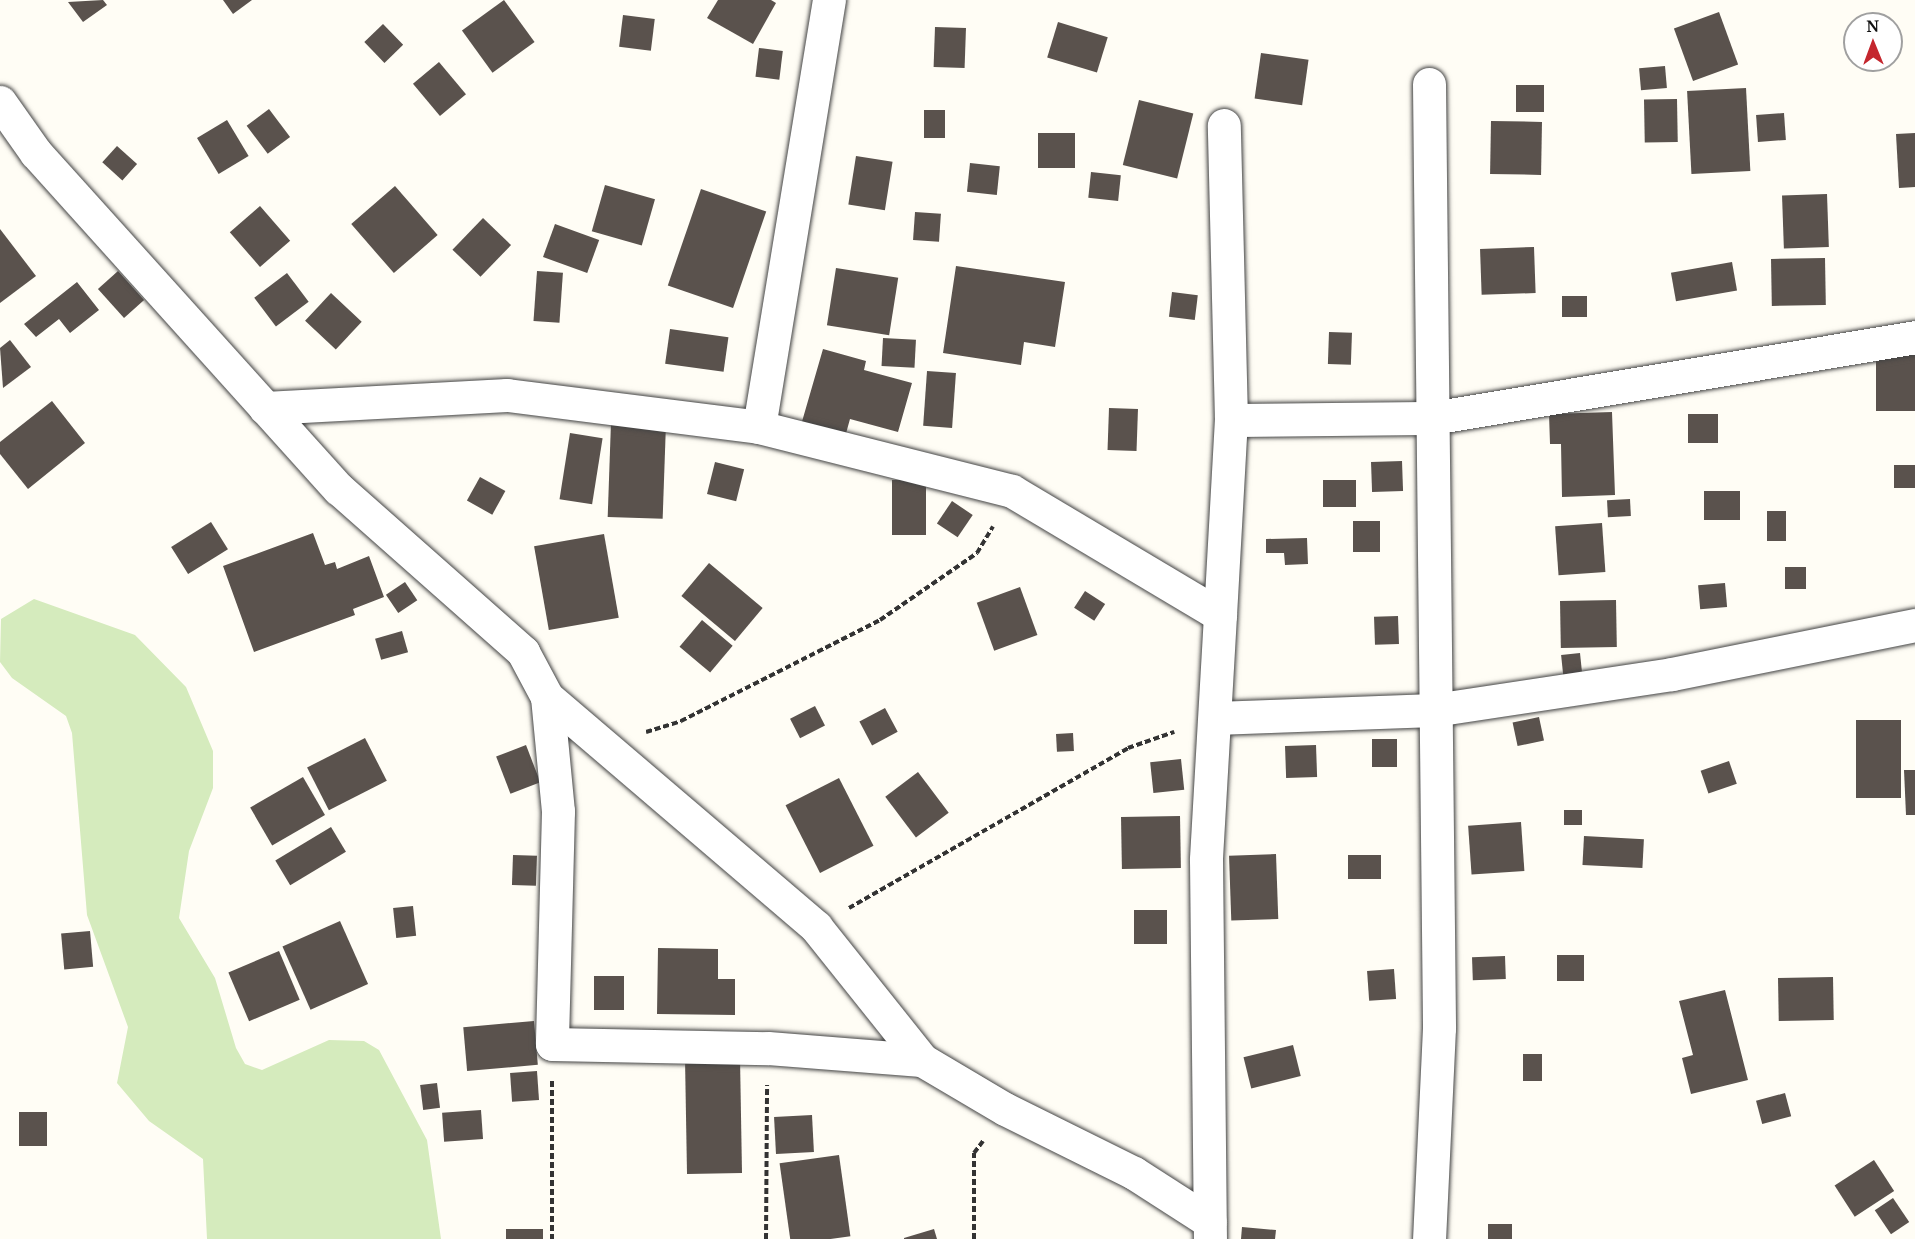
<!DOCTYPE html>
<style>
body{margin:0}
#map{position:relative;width:1915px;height:1239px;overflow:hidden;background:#fffdf5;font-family:"Noto Serif",serif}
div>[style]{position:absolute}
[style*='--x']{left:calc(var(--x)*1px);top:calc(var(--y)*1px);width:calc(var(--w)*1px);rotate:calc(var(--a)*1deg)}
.green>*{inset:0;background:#d5ebbd}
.building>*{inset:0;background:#5a524d;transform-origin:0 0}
.path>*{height:4px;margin-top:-2px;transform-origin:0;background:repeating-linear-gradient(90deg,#333 0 6px,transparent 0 9px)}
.roads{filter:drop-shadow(0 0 2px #444) drop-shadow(0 0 2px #444)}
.minor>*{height:33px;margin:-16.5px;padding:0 16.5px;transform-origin:16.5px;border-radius:16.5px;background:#fff}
span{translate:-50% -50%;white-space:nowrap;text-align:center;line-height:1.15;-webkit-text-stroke:6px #fff;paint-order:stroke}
.north{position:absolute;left:1843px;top:12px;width:60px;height:60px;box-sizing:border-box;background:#fff;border:2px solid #a0a0a0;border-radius:50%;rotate:359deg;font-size:16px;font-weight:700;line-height:24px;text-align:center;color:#111}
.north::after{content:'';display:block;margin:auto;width:21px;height:27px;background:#c4262e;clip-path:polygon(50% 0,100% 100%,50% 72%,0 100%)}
</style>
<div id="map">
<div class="green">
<div style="clip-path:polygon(34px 599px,135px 635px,186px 687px,213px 751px,213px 788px,189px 851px,179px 918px,215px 978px,236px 1048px,245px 1064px,262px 1070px,329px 1040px,364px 1041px,379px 1050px,427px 1140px,441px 1239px,207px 1239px,203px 1159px,149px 1121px,117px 1083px,128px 1027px,87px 915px,72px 733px,66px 716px,12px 678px,0 662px,1px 619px)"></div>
</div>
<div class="building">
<div style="clip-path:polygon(103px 0,107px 5px,83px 22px,68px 2px)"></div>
<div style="clip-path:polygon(223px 0,252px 0,233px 14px)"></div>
<div style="left:504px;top:0;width:52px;height:52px;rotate:54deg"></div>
<div style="clip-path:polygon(718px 0,771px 0,776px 3px,753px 44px,707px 18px)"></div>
<div style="left:1719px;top:12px;width:56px;height:48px;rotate:70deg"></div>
<div style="left:623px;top:15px;width:32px;height:32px;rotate:7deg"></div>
<div style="left:1058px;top:22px;width:52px;height:37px;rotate:17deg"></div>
<div style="left:383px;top:24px;width:29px;height:26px;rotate:46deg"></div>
<div style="left:935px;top:27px;width:31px;height:40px;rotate:2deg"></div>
<div style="left:759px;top:48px;width:24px;height:29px;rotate:7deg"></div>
<div style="left:1261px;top:53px;width:48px;height:46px;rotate:8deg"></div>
<div style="left:439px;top:62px;width:42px;height:34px;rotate:50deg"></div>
<div style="left:1665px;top:66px;width:22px;height:26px;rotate:85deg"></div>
<div style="left:1544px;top:85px;width:27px;height:28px;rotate:90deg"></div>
<div style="left:1746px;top:88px;width:83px;height:59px;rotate:87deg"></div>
<div style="left:1677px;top:99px;width:43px;height:33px;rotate:89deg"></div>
<div style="left:1139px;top:100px;width:56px;height:67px;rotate:14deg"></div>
<div style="left:269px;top:109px;width:35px;height:28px;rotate:53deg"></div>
<div style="left:924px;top:110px;width:21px;height:28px"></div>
<div style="left:1784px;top:113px;width:27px;height:28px;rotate:86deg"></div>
<div style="left:227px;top:120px;width:42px;height:35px;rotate:59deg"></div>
<div style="left:1491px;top:121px;width:51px;height:53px;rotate:1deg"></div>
<div style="left:1038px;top:133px;width:37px;height:35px"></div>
<div style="clip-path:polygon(1915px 133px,1915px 187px,1899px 188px,1896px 134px)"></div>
<div style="left:117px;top:146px;width:27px;height:22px;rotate:42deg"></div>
<div style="left:856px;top:156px;width:37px;height:49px;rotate:9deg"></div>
<div style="left:970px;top:163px;width:30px;height:29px;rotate:6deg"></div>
<div style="left:1091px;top:172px;width:30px;height:26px;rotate:6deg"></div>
<div style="left:605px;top:185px;width:52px;height:48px;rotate:16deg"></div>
<div style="left:395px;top:186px;width:65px;height:58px;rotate:49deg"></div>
<div style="left:701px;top:189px;width:69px;height:102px;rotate:19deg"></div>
<div style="left:1827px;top:194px;width:53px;height:45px;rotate:88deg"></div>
<div style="left:260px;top:206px;width:46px;height:40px;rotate:49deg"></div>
<div style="left:915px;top:212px;width:26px;height:28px;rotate:4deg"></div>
<div style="left:483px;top:218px;width:39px;height:44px;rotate:44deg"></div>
<div style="left:555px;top:224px;width:47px;height:35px;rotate:20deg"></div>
<div style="clip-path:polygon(0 229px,36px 276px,0 303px)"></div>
<div style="left:1534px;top:247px;width:46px;height:54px;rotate:88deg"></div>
<div style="left:1825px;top:258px;width:47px;height:54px;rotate:89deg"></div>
<div style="left:1732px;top:262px;width:29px;height:62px;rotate:80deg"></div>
<div style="clip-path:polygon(956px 266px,1065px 282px,1055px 347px,1024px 342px,1021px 365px,943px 353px)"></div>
<div style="left:836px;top:268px;width:63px;height:58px;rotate:9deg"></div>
<div style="left:118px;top:271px;width:39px;height:27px;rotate:48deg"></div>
<div style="left:537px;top:271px;width:26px;height:50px;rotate:4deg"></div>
<div style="left:287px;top:273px;width:36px;height:41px;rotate:53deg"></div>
<div style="clip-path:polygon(77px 282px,99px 310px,70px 333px,59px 319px,36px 337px,24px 324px)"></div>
<div style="left:1172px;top:292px;width:26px;height:25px;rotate:7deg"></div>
<div style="left:331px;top:293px;width:42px;height:38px;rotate:43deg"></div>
<div style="left:1562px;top:296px;width:25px;height:21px"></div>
<div style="left:670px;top:329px;width:59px;height:35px;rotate:8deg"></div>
<div style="left:1329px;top:332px;width:23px;height:32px;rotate:2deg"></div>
<div style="left:883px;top:338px;width:33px;height:28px;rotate:3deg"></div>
<div style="clip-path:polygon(10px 340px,31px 367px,3px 388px,0 348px)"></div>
<div style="clip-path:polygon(823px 349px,866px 361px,864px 370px,912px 383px,898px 432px,850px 419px,845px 437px,801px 425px)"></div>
<div style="left:1915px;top:351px;width:60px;height:39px;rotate:90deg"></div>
<div style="left:927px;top:371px;width:29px;height:55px;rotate:4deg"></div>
<div style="clip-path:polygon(52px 401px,85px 443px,28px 489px,0 454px,0 442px)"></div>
<div style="left:1109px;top:408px;width:29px;height:42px;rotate:2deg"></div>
<div style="clip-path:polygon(1612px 412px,1615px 495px,1562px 497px,1561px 444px,1550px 444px,1549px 414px)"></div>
<div style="left:1688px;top:414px;width:30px;height:29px"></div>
<div style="left:611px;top:422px;width:55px;height:95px;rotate:2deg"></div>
<div style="left:570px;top:433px;width:33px;height:67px;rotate:9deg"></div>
<div style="left:1402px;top:461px;width:30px;height:31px;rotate:88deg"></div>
<div style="left:715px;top:462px;width:30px;height:33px;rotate:14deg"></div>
<div style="left:1915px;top:465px;width:23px;height:21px;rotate:90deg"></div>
<div style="left:480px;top:477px;width:29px;height:27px;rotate:29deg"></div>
<div style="left:892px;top:480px;width:34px;height:55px"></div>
<div style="left:1323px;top:480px;width:33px;height:27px"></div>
<div style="left:1740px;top:491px;width:29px;height:36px;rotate:90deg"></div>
<div style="left:1630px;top:499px;width:17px;height:23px;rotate:87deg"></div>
<div style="left:952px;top:501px;width:25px;height:27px;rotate:34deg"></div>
<div style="left:1786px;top:511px;width:30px;height:19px;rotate:90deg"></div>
<div style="left:1380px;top:521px;width:31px;height:27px;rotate:90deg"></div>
<div style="left:211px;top:522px;width:32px;height:47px;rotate:58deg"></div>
<div style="left:1602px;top:523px;width:49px;height:47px;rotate:86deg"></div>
<div style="clip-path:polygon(313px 533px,325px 565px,335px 562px,337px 569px,369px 556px,384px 597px,353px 609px,355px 615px,254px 652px,223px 566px)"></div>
<div style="left:604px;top:534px;width:85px;height:71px;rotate:80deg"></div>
<div style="clip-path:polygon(1307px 538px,1308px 564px,1285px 565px,1284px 553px,1266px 553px,1266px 539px)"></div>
<div style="left:709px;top:563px;width:70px;height:43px;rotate:40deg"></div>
<div style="left:1785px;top:567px;width:21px;height:22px"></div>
<div style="left:405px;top:582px;width:22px;height:23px;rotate:56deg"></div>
<div style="left:1725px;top:583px;width:24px;height:27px;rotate:85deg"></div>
<div style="left:1020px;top:587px;width:51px;height:46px;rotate:70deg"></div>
<div style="left:1085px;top:591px;width:24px;height:20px;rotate:33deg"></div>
<div style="left:1616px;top:600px;width:47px;height:56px;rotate:89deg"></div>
<div style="left:1398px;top:616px;width:28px;height:24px;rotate:88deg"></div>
<div style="left:702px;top:620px;width:40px;height:35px;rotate:40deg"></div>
<div style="left:402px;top:631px;width:22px;height:28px;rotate:74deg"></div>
<div style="left:1580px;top:653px;width:20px;height:19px;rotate:84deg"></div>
<div style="left:815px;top:706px;width:22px;height:28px;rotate:63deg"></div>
<div style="left:885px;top:708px;width:27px;height:29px;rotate:62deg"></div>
<div style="left:1539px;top:717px;width:24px;height:27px;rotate:78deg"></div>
<div style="left:1856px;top:720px;width:45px;height:78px"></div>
<div style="left:1073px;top:733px;width:18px;height:17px;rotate:87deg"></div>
<div style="left:365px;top:738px;width:48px;height:65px;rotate:63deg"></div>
<div style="left:1372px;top:739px;width:25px;height:28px"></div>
<div style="left:526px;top:745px;width:40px;height:32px;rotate:69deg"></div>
<div style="left:1316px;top:745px;width:32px;height:31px;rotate:88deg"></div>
<div style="left:1181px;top:759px;width:31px;height:31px;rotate:84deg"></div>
<div style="left:1729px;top:761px;width:24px;height:30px;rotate:71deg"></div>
<div style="clip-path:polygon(1904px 770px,1915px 770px,1915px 815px,1906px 815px)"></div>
<div style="left:918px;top:772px;width:51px;height:41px;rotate:53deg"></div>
<div style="left:303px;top:777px;width:44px;height:61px;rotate:60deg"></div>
<div style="left:839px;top:778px;width:76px;height:60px;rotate:63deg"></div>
<div style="left:1564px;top:810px;width:18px;height:15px"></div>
<div style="left:1180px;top:816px;width:52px;height:59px;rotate:89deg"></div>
<div style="left:1521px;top:822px;width:49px;height:53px;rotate:86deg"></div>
<div style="left:331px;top:827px;width:29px;height:65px;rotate:59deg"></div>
<div style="left:1584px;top:836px;width:60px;height:29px;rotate:3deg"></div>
<div style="left:1276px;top:854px;width:65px;height:47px;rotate:88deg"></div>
<div style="left:513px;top:855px;width:24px;height:30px;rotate:2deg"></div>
<div style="left:1348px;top:855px;width:33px;height:24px"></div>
<div style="left:413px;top:906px;width:30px;height:20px;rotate:84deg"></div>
<div style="left:1134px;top:910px;width:33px;height:34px"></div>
<div style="left:340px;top:921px;width:69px;height:63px;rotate:66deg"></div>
<div style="left:90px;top:931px;width:36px;height:29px;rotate:85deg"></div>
<div style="clip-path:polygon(658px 948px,718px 949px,718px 979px,735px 979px,735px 1015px,657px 1014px)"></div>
<div style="left:279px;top:951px;width:53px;height:55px;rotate:67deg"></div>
<div style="left:1584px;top:955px;width:26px;height:27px;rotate:90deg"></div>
<div style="left:1505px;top:956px;width:23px;height:33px;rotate:88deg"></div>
<div style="left:1394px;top:969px;width:30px;height:27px;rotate:86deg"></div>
<div style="left:594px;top:976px;width:30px;height:34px"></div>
<div style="left:1833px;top:977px;width:43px;height:55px;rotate:89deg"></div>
<div style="clip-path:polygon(1725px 990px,1748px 1080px,1691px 1094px,1682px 1058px,1693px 1055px,1679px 1001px)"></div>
<div style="left:534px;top:1021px;width:44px;height:71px;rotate:85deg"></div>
<div style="left:1293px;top:1045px;width:32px;height:51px;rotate:76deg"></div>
<div style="left:1523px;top:1054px;width:19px;height:27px"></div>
<div style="left:740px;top:1058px;width:115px;height:55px;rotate:89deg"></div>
<div style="left:537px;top:1071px;width:29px;height:27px;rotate:86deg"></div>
<div style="left:437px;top:1083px;width:25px;height:17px;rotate:83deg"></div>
<div style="left:1785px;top:1093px;width:24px;height:30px;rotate:75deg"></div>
<div style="left:481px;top:1110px;width:29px;height:39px;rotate:86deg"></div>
<div style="left:19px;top:1112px;width:28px;height:34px"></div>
<div style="left:812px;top:1115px;width:37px;height:38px;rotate:87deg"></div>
<div style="left:839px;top:1155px;width:82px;height:60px;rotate:82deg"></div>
<div style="left:1874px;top:1160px;width:37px;height:47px;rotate:57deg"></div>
<div style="left:1893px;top:1198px;width:29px;height:22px;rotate:56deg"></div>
<div style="left:1488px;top:1224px;width:24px;height:15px"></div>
<div style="clip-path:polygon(1242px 1227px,1276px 1230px,1275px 1239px,1241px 1239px)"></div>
<div style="left:543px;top:1229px;width:10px;height:37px;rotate:90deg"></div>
<div style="clip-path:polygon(934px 1229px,937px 1239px,904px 1239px,904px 1238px)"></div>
</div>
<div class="path">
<div style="--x:646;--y:732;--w:37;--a:-17"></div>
<div style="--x:681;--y:721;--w:223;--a:-26.9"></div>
<div style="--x:880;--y:620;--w:118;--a:-34.6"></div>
<div style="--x:977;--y:553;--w:31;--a:-59"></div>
<div style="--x:849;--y:908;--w:322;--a:-29.8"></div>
<div style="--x:1128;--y:748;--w:49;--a:-19.2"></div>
<div style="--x:552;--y:1081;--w:158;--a:90"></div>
<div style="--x:766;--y:1239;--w:154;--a:-89.6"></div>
<div style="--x:974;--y:1239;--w:86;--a:-90"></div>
<div style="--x:974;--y:1153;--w:15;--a:-53"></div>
</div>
<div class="roads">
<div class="minor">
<div style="--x:1429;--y:84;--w:944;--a:89.39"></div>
<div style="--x:1439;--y:1028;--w:211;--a:92.7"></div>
<div style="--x:0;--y:102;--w:62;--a:54.8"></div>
<div style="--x:36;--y:153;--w:452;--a:48"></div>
<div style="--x:339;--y:489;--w:246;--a:41.5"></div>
<div style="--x:523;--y:652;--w:51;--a:61.9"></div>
<div style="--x:547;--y:697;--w:115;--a:84.5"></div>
<div style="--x:558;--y:811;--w:233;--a:91.5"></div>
<div style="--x:552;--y:1044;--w:216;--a:1.1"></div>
<div style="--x:768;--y:1048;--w:154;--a:4.5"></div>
<div style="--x:922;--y:1060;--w:96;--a:30.6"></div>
<div style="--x:1005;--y:1109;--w:144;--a:26.4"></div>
<div style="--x:1134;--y:1173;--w:90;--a:32.8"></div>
<div style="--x:265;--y:408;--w:242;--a:-3.1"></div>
<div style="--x:507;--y:395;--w:254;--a:7.2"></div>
<div style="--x:759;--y:427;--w:261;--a:14.2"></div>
<div style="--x:1012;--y:491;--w:242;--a:30.8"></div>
<div style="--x:1220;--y:615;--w:245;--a:93.3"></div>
<div style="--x:1206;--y:860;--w:379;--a:89.4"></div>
<div style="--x:1231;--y:420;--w:201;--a:-0.6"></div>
<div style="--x:1432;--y:418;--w:490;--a:-9.5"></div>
<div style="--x:759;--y:427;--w:433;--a:-80.7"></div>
<div style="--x:1220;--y:615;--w:195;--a:-86.8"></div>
<div style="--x:1231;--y:420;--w:295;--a:-91.4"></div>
<div style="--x:547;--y:697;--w:354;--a:40.5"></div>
<div style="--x:816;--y:927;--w:170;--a:51.4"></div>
<div style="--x:1215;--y:718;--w:219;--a:-2.1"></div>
<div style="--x:1434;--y:710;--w:241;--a:-8.6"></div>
<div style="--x:1672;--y:674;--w:248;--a:-11.4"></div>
</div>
</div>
<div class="north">N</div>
</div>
